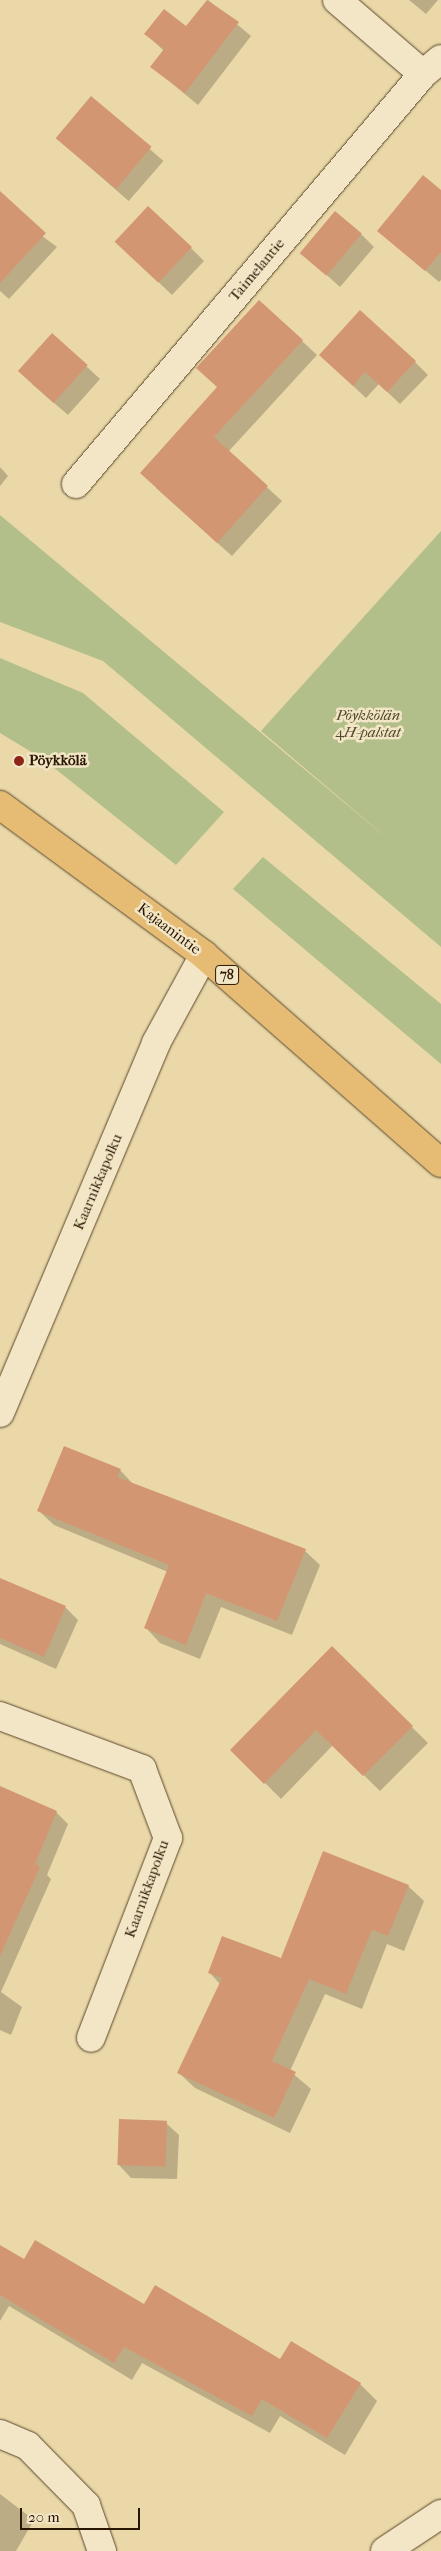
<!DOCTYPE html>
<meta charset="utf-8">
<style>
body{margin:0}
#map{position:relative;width:441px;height:2551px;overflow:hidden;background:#ebd8a8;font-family:"IM FELL French Canon",serif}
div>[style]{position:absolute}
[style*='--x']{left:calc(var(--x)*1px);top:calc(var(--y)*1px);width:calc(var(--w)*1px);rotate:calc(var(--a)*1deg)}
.green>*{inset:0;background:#b3bf8a}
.shadow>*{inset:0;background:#0003;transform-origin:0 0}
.building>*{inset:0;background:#d39672;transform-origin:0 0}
.roads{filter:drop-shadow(0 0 1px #5a462c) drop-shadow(0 0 1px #5a462c)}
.minor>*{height:28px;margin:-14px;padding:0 14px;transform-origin:14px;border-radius:14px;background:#f2e6c6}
.major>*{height:28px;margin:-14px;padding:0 14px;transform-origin:14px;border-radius:14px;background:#e6bc74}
.dots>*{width:14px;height:14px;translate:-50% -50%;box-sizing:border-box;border:2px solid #f2e6c6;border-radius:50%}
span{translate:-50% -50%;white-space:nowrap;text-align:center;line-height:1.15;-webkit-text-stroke:5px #f2e6c6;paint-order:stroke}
.shield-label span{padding:1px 4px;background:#f2e6c6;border:1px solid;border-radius:4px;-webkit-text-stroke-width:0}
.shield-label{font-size:14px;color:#291602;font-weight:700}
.street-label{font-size:15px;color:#291602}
.park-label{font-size:15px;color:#52492b;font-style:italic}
.poi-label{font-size:15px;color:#291602;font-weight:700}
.left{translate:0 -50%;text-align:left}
.scale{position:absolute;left:20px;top:2508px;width:120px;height:22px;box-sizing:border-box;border:2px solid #291602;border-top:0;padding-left:6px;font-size:15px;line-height:18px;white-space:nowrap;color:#291602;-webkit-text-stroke:4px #f2e6c6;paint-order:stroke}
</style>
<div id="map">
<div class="green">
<div style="clip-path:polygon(0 515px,394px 844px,261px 731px,441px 531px,441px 947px,103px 661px,0 622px)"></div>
<div style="clip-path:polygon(0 658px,83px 693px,224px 812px,176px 865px,43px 759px,0 733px)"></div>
<div style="clip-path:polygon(263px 857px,441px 1004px,441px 1064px,233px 889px)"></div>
</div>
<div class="shadow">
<div style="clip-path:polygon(208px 0,251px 36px,198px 105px,152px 67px,164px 51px,146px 34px,187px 28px)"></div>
<div style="clip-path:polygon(409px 0,438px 0,426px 14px)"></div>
<div style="left:91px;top:98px;width:96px;height:53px;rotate:41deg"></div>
<div style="clip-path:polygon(441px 192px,441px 280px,439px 282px,379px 231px)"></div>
<div style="clip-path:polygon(0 205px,57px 247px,9px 299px,0 291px)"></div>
<div style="clip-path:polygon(361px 234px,374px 247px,340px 287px,301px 252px)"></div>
<div style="clip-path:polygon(191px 248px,204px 261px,172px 295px,129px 254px)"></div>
<div style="clip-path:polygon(259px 301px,317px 355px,228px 452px,282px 501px,232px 556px,156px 488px,218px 388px)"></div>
<div style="clip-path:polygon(52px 334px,100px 379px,68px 415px,32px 384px)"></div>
<div style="clip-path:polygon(415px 362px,428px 375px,400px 404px,379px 384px,366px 398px,333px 367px)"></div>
<div style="clip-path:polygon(0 467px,8px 476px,0 486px)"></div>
<div style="clip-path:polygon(120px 1470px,135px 1486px,305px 1551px,320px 1565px,292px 1635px,221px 1607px,200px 1659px,160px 1643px,146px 1628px,168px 1572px,54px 1525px,39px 1511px)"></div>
<div style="clip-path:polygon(0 1598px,65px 1607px,78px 1620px,56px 1669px,0 1644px)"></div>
<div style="clip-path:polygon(332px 1648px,428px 1743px,380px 1791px,333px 1745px,281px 1799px,232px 1750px)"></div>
<div style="clip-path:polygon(56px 1812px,68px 1824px,47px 1875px,51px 1879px,1px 1992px,22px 2007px,11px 2035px,0 2030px,0 1832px)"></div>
<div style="clip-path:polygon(408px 1886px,424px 1901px,404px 1951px,387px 1944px,362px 2009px,325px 1994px,290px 2071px,311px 2089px,290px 2133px,195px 2088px,179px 2073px,220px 1984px,209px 1972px,282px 1959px)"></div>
<div style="clip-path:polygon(166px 2123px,179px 2135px,177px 2179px,131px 2178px,119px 2165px)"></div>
<div style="clip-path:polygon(24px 2261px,281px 2361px,360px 2384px,377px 2401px,345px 2455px,280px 2416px,270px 2433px,142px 2363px,132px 2380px,9px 2306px,0 2321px,0 2265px)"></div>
<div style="clip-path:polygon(0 2494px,34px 2520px,16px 2551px,0 2551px)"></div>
</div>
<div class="building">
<div style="clip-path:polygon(207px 0,239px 22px,185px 93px,150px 67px,164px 49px,144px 34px,164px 9px,186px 26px)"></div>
<div style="left:91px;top:96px;width:79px;height:55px;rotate:40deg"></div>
<div style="clip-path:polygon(423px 175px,441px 190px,441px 252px,425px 271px,377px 231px)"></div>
<div style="clip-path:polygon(0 191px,46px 233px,0 283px)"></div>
<div style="left:148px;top:206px;width:60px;height:49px;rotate:43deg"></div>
<div style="left:335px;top:211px;width:35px;height:55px;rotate:40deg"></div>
<div style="clip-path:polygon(259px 300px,303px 340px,214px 437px,268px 486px,217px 543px,140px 473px,217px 387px,196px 368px)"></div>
<div style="clip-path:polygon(360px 310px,416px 361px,387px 392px,365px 372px,353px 386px,319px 355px)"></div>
<div style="left:52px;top:333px;width:48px;height:51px;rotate:42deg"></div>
<div style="clip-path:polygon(64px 1446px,121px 1469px,117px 1477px,306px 1549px,277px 1621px,206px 1593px,186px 1645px,144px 1628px,169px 1565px,37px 1511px)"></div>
<div style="clip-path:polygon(0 1578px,66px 1606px,44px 1657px,0 1638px)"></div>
<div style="clip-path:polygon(332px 1646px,413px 1726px,363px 1776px,316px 1730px,264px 1784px,230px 1750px)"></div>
<div style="clip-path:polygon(0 1786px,57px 1811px,35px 1864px,40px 1867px,0 1956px)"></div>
<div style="clip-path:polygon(323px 1851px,409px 1885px,388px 1936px,372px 1930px,346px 1994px,309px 1979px,272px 2061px,296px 2072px,274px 2118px,177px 2073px,222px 1978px,208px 1973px,222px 1936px,281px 1958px)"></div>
<div style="left:119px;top:2119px;width:48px;height:46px;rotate:2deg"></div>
<div style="clip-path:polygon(35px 2240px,144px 2304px,155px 2285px,280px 2359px,291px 2341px,361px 2383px,327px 2438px,262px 2399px,252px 2416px,124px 2347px,114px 2363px,0 2295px,0 2245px,24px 2259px)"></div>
</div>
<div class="roads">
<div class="minor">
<div style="--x:337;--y:0;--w:113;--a:40.7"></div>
<div style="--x:76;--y:484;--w:537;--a:-49.76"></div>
<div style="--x:423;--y:74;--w:23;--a:-40"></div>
<div style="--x:0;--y:1413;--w:402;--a:-67.1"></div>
<div style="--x:156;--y:1043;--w:100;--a:-61.4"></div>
<div style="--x:0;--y:1716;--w:152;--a:20.5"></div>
<div style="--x:142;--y:1769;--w:74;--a:69.4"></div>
<div style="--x:168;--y:1838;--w:214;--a:111.1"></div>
<div style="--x:0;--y:2434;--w:30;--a:23"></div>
<div style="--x:28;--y:2446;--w:83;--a:45.5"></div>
<div style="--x:86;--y:2505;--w:49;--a:70.8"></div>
<div style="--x:385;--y:2551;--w:67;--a:-33.5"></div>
</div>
<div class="major">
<div style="--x:0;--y:805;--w:253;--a:36.3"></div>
<div style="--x:204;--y:955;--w:315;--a:41.3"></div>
</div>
</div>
<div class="dots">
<div style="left:19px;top:761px;background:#8f2418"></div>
</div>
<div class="shield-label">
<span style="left:227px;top:975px">78</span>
</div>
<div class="street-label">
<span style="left:257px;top:270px;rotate:-50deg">Taimelantie</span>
<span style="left:169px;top:929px;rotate:37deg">Kajaanintie</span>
<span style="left:98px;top:1182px;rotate:-67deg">Kaarnikkapolku</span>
<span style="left:147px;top:1889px;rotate:-70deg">Kaarnikkapolku</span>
</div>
<div class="park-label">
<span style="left:368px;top:724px">Pöykkölän<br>4H-palstat</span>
</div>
<div class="poi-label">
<span class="left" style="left:29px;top:761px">Pöykkölä</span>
</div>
<div class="scale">20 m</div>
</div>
